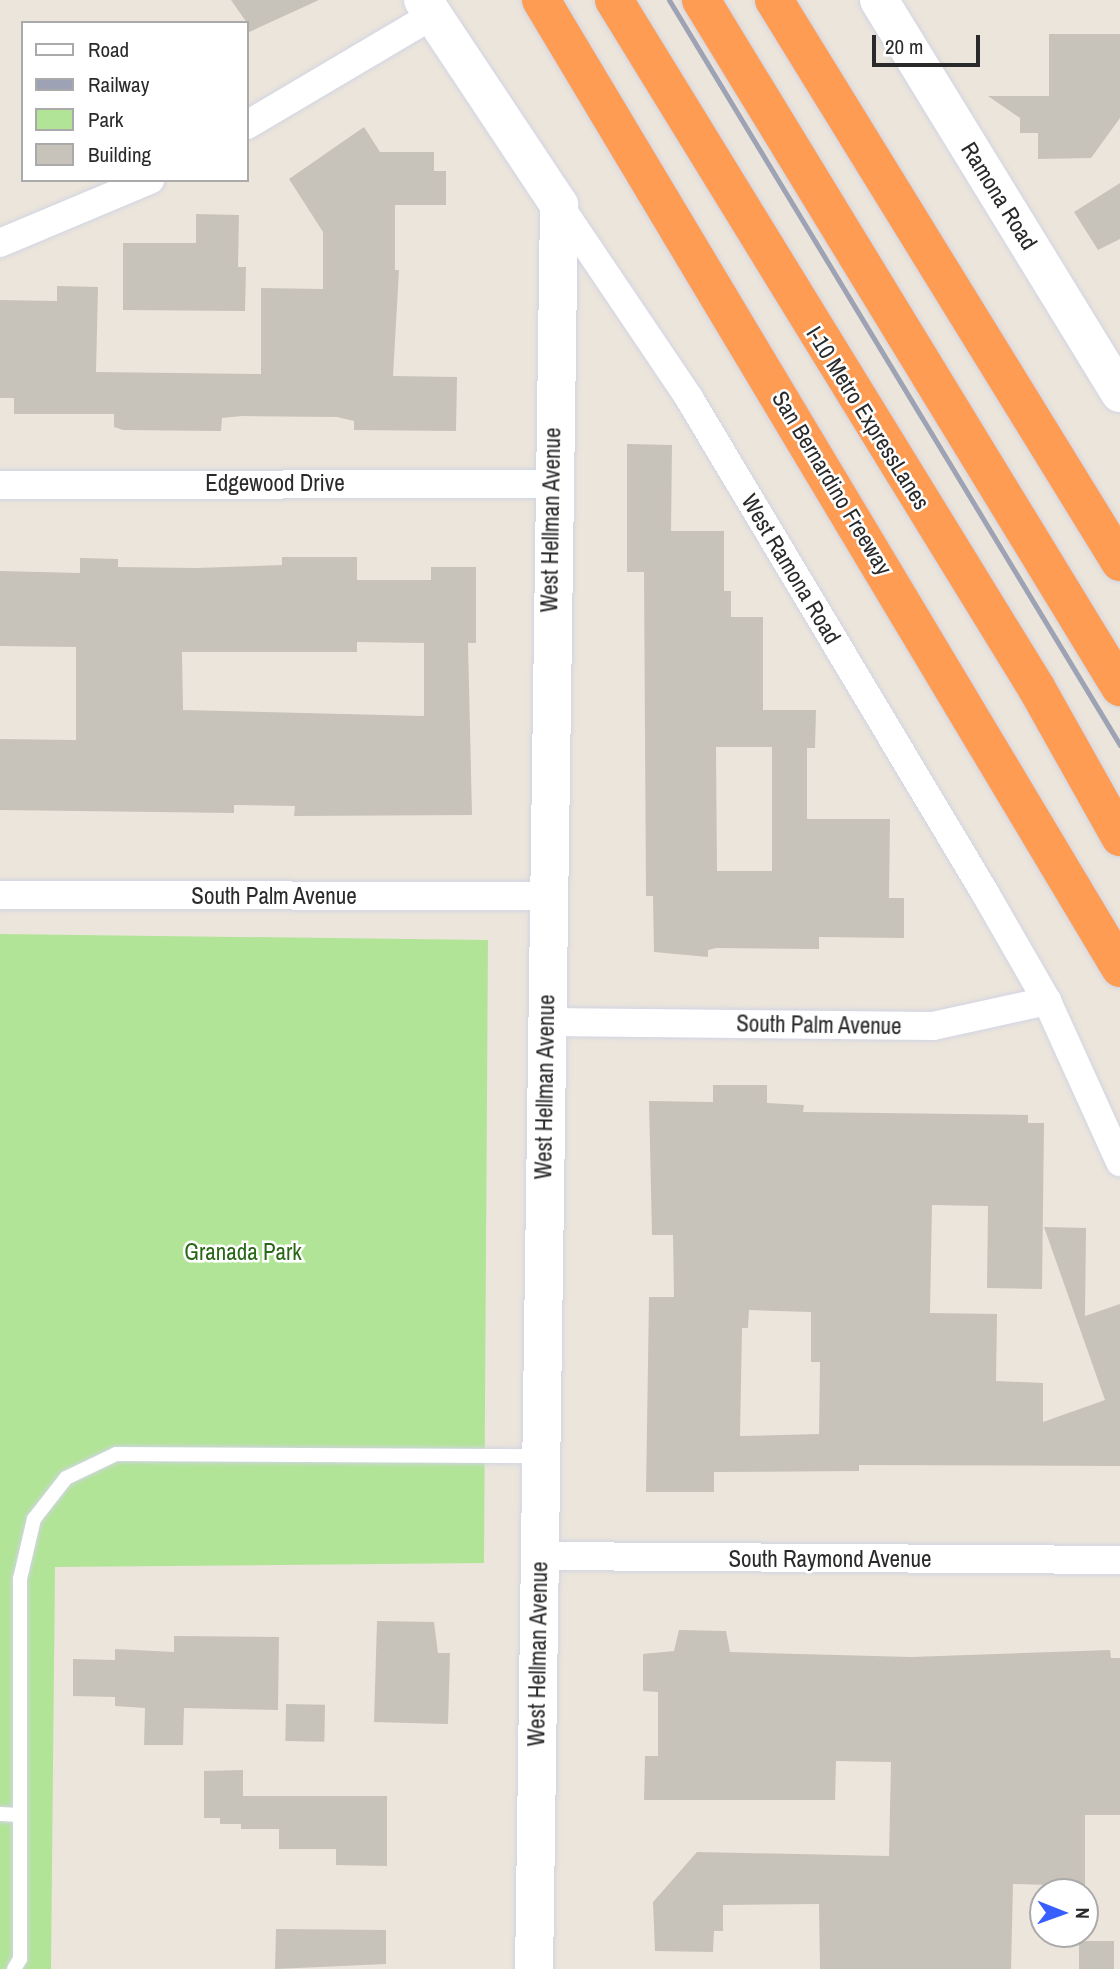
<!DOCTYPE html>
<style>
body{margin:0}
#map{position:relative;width:1120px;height:1969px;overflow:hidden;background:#ece5db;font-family:"Archivo Narrow",sans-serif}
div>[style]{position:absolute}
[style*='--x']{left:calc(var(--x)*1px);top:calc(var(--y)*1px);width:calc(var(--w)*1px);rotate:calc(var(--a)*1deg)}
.green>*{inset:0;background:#b2e497}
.building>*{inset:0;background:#c7c3ba;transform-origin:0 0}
.roads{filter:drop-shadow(0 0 2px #d1d4e3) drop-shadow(0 0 2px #d1d4e3)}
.lane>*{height:14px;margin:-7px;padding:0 7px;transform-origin:7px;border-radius:7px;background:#fff}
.street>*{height:28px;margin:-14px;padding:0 14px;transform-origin:14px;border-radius:14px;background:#fff}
.secondary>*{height:38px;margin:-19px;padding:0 19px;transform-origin:19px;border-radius:19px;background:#fff}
.highway>*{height:38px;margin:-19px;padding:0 19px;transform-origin:19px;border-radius:19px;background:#ff9c54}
.rail>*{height:5px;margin:-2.5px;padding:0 2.5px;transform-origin:2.5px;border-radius:2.5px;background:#9ea2b5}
span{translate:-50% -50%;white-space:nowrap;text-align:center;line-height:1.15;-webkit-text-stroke:5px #fff;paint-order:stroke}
.street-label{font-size:23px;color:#2a2a2a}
.park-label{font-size:23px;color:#2a6818}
.legend{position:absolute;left:21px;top:21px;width:228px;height:161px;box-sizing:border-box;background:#fff;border:2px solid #aaa;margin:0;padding:9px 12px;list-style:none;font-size:21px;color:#2a2a2a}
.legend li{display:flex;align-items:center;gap:14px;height:35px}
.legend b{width:35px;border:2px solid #aaa}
.north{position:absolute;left:1029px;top:1878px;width:70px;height:70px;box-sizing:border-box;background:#fff;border:2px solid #aaa;border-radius:50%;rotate:91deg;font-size:19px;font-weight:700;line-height:28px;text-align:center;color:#2a2a2a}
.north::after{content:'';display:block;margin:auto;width:24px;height:32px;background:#375ffd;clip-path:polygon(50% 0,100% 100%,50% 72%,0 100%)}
.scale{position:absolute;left:872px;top:35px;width:108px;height:32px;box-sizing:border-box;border:4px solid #2a2a2a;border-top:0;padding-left:9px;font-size:21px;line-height:24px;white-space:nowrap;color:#2a2a2a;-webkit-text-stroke:5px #fff;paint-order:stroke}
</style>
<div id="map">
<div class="green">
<div style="clip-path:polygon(0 934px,488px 940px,484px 1563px,55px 1567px,51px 1969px,0 1969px)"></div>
</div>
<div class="building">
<div style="clip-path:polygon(231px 0,319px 0,247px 33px,247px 23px)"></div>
<div style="clip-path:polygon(1049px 34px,1120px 34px,1120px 118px,1091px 158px,1038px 159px,1038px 133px,1020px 133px,1020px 118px,988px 96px,1049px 96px)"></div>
<div style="clip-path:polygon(364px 127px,380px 152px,434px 152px,434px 171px,446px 171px,446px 205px,395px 205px,395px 270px,399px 270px,393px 376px,457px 377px,456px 431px,354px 430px,354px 421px,337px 417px,242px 416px,222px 418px,221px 431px,123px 430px,114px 427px,114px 414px,14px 414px,14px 398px,0 398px,0 300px,57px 301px,57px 286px,98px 287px,96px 372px,261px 374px,261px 288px,323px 289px,323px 232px,289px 179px)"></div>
<div style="clip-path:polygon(1120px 183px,1120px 239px,1098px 250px,1074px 212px)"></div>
<div style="clip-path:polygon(196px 214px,239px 215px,238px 267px,246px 267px,245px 311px,123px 310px,123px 243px,196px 243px)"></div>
<div style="clip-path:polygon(evenodd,627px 444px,672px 445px,671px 531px,724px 531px,724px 591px,731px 591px,731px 617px,763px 617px,763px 710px,816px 710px,815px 748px,807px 748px,807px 819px,890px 819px,889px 898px,904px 898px,904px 938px,819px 937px,819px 949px,716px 948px,708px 950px,708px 957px,654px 952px,653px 896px,646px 896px,644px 572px,627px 572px,627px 444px,716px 747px,772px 747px,772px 871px,717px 871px,716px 747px)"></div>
<div style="clip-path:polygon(evenodd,282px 557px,357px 557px,357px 580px,431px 580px,431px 567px,476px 567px,476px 643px,468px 643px,472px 815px,294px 816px,295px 806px,234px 805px,234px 813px,0 810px,0 739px,76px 740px,76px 647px,0 646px,0 571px,80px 573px,80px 558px,118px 559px,118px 567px,196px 568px,282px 565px,282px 557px,357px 642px,424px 643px,424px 716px,183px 710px,182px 652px,357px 652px,357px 642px)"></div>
<div style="clip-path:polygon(evenodd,713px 1085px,767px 1085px,767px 1103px,804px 1105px,803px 1112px,1028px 1115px,1028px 1123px,1044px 1123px,1042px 1289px,987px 1288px,988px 1206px,932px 1205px,930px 1313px,997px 1314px,996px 1381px,1043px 1383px,1043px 1422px,1105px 1400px,1044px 1227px,1086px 1228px,1085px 1316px,1120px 1304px,1120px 1466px,859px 1465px,859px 1471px,714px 1472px,714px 1492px,646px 1492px,649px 1297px,674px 1297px,673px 1235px,652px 1235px,649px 1101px,713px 1102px,713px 1085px,749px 1310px,811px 1312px,811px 1362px,820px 1362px,819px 1434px,740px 1436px,742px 1328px,748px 1328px,749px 1310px)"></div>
<div style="clip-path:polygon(377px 1621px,434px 1622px,438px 1653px,450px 1653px,448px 1724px,374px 1722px)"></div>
<div style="clip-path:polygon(679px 1630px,726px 1631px,730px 1652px,911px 1657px,1110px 1650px,1111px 1658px,1120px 1658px,1120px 1815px,1085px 1815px,1085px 1886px,1013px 1884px,1011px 1969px,820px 1969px,819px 1904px,723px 1905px,723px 1931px,714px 1931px,713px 1952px,655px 1951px,653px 1902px,697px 1852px,889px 1856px,891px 1762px,836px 1761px,835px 1800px,644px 1800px,645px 1756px,658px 1756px,658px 1692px,643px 1691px,643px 1654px,674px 1651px)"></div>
<div style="clip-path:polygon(174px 1636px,279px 1637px,278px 1710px,184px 1708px,183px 1745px,144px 1745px,145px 1708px,115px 1706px,115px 1697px,73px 1696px,73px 1659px,115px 1660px,115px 1649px,174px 1652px)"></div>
<div style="left:286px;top:1704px;width:39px;height:37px;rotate:1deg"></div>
<div style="clip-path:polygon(243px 1770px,243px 1796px,387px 1796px,387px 1866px,336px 1865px,336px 1849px,279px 1849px,279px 1829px,241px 1829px,241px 1824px,220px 1824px,220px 1818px,204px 1818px,204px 1771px)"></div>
<div style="clip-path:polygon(276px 1929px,386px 1930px,386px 1964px,275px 1969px)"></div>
<div style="left:1079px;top:1941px;width:35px;height:28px"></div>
</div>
<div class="roads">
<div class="lane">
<div style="--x:0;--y:1814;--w:20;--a:3"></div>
<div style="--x:14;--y:1969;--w:12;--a:-59"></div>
<div style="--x:20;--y:1959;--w:380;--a:-90"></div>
<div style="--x:20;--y:1579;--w:62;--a:-76.9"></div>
<div style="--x:34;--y:1519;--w:52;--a:-52"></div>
<div style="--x:66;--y:1478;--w:55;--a:-25.6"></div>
<div style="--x:116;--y:1454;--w:423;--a:0.3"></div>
</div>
<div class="street">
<div style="--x:247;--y:125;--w:216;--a:-30.6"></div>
<div style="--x:559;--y:205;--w:233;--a:56"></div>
<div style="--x:689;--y:398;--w:577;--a:59.12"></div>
<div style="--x:985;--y:893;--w:125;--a:60.1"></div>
<div style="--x:1047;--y:1001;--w:177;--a:65.6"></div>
<div style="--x:0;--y:243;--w:163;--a:-22.8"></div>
<div style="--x:0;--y:485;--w:551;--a:-0.1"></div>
<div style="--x:0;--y:895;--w:547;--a:0.1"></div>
<div style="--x:546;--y:1022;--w:387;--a:0.6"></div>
<div style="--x:933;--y:1026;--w:117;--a:-12.4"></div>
<div style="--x:539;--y:1556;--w:581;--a:0.39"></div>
</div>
<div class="secondary">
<div style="--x:423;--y:0;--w:246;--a:56.4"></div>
<div style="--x:559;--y:205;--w:1764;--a:90.81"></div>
<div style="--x:879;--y:0;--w:461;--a:58.5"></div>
</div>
<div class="highway">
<div style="--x:541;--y:0;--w:1128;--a:59.11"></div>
<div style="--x:614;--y:0;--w:808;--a:58.45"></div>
<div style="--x:1037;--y:689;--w:170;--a:60.7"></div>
<div style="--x:701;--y:0;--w:805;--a:58.62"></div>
<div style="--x:774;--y:0;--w:660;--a:58.38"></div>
</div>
</div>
<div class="rail">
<div style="--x:669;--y:0;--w:871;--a:58.81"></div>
</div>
<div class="street-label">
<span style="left:999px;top:196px;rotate:58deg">Ramona Road</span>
<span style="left:868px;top:418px;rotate:58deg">I-10 Metro ExpressLanes</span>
<span style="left:275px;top:483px">Edgewood Drive</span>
<span style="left:832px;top:483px;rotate:59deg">San Bernardino Freeway</span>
<span style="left:551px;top:520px;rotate:-89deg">West Hellman Avenue</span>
<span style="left:791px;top:569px;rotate:59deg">West Ramona Road</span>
<span style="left:274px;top:896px">South Palm Avenue</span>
<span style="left:819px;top:1025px;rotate:1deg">South Palm Avenue</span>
<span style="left:545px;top:1087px;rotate:-89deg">West Hellman Avenue</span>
<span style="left:830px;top:1559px">South Raymond Avenue</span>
<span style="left:538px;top:1654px;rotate:-89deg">West Hellman Avenue</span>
</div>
<div class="park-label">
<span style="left:243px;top:1252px">Granada Park</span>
</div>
<ul class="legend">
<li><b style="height:9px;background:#fff"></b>Road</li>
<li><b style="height:9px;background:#9ea2b5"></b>Railway</li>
<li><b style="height:19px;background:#b2e497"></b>Park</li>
<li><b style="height:19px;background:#c7c3ba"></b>Building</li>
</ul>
<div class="north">N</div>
<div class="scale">20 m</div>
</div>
